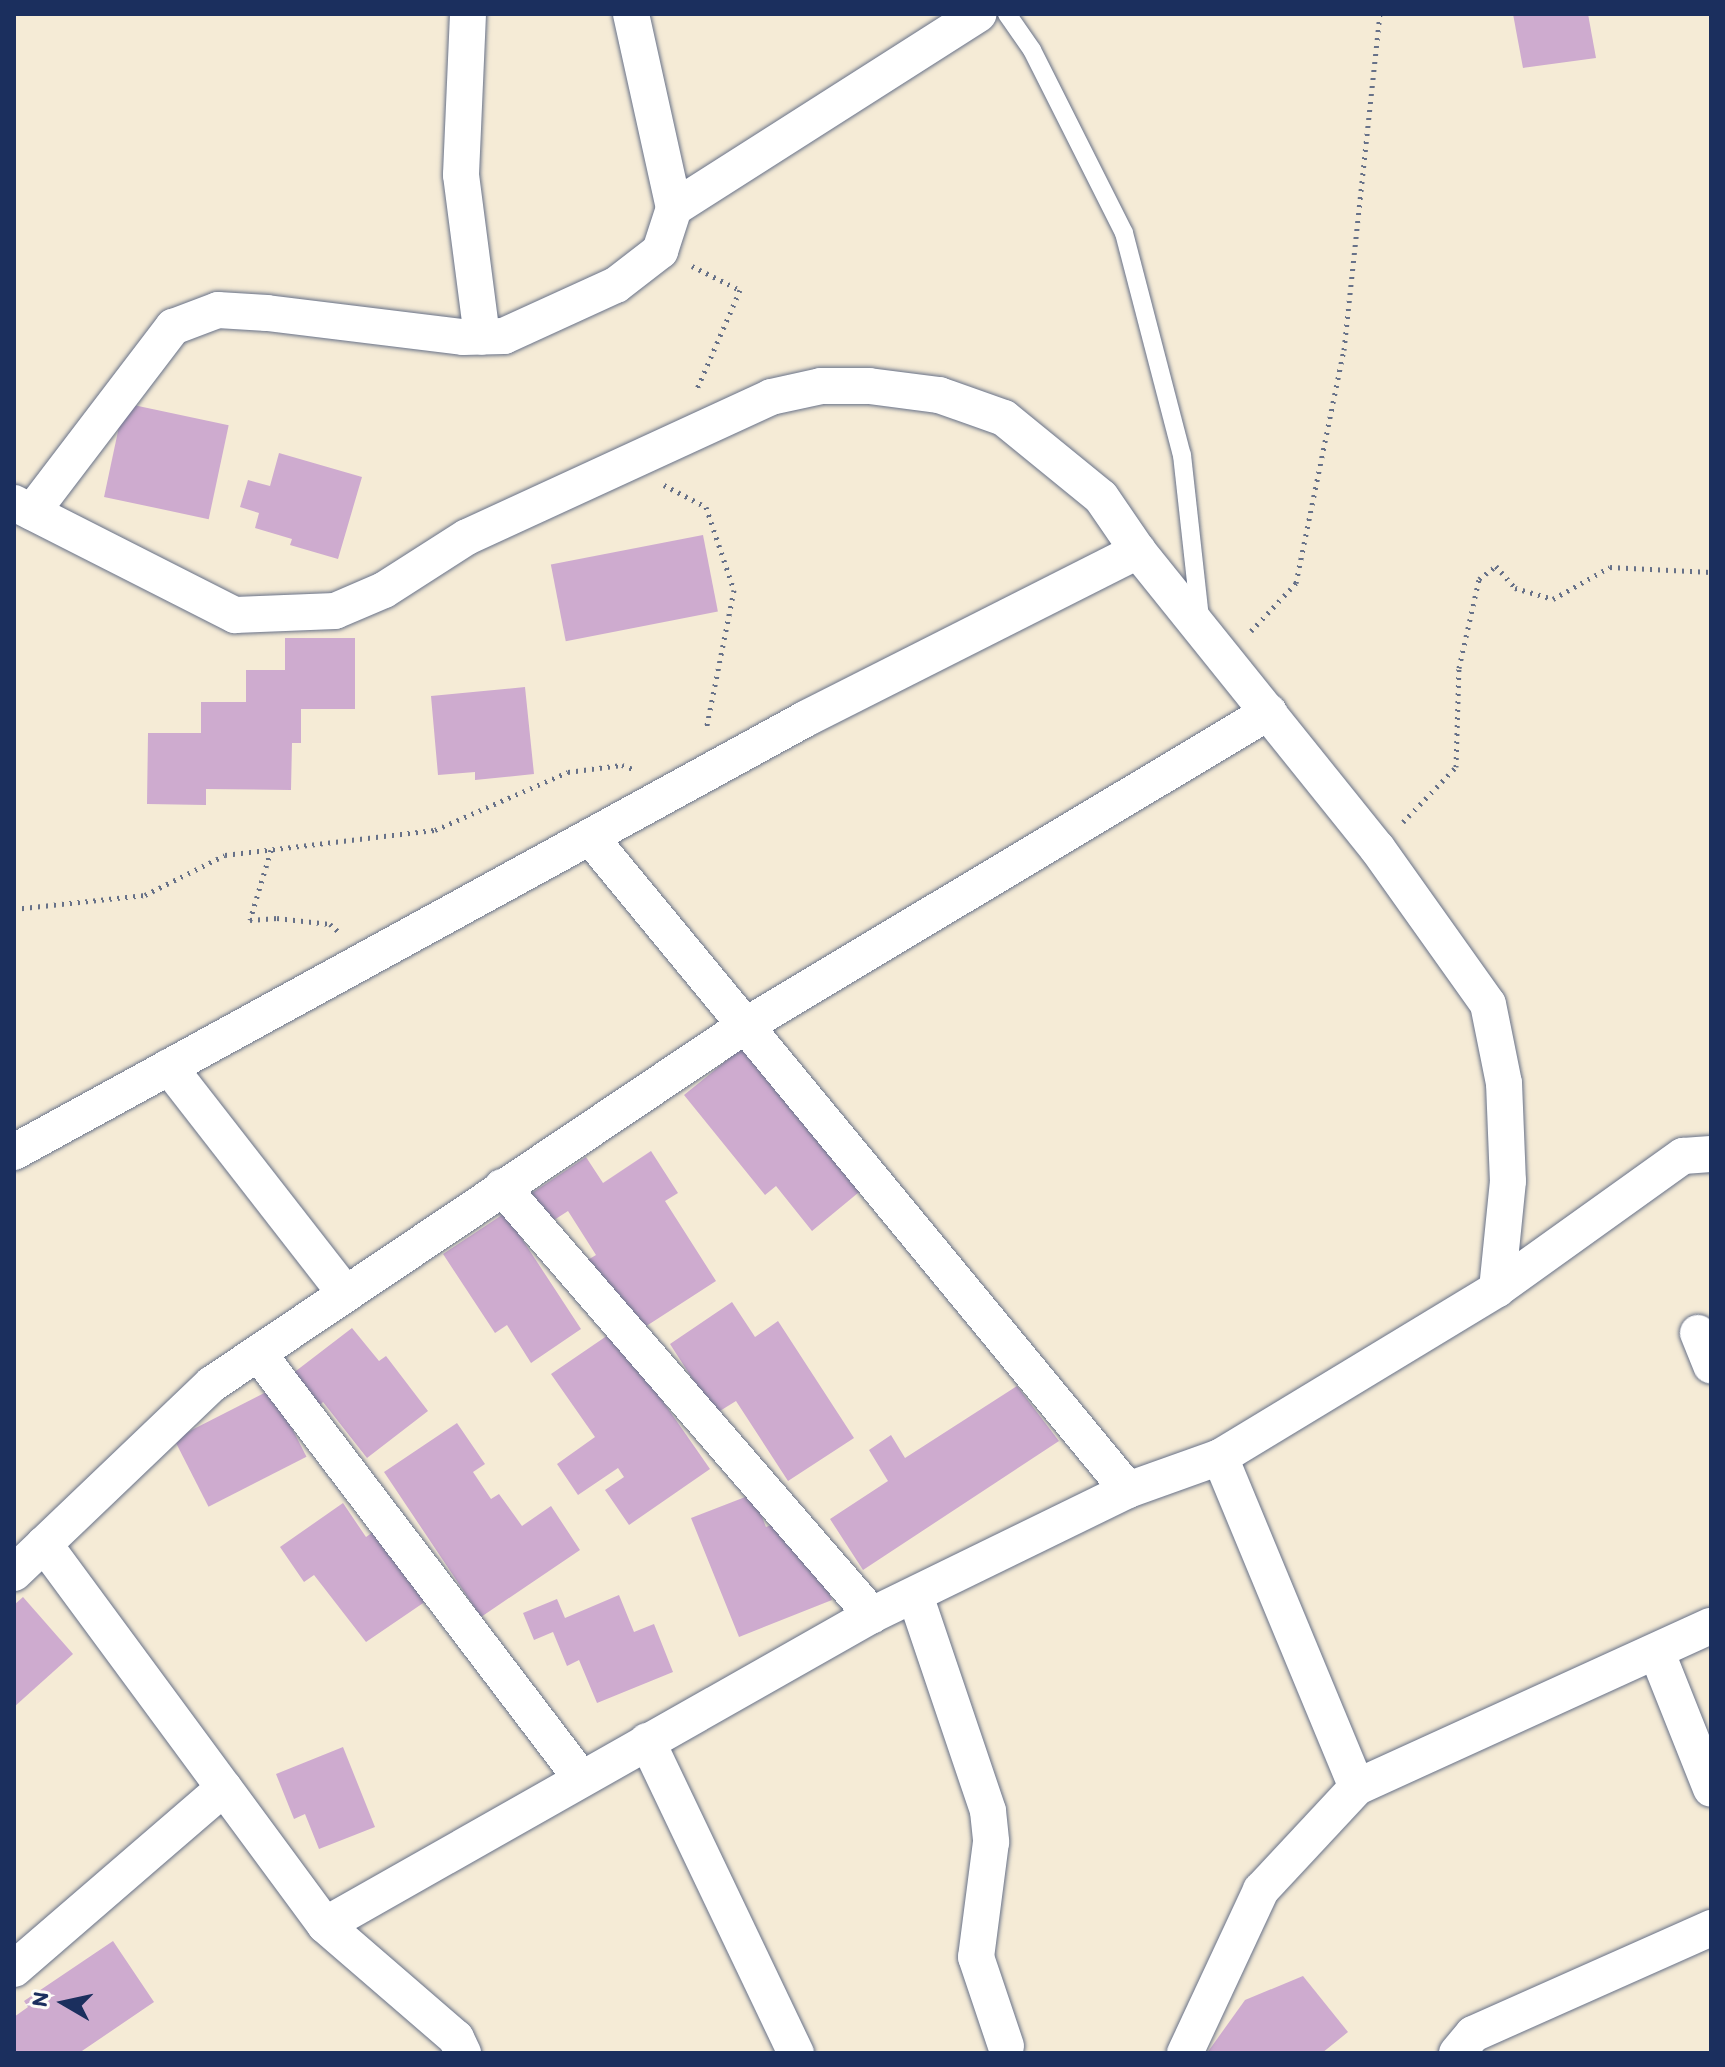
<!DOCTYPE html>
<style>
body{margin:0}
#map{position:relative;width:1725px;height:2067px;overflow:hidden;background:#f5ebd6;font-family:Itim,sans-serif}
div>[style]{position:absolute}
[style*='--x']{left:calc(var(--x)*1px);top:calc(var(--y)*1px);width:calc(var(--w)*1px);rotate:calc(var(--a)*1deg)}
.building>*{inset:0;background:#ceabcf;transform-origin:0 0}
.path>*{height:5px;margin-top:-2.5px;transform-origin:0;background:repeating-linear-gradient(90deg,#677188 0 2px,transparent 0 8px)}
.roads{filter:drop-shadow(0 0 2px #677188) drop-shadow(0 0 2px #677188)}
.lane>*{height:18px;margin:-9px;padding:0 9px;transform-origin:9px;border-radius:9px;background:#fff}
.street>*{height:36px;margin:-18px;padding:0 18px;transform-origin:18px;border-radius:18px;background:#fff}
span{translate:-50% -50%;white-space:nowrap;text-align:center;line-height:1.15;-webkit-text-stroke:6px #fdfcf7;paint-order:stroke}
.frame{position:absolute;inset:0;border:16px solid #1b2f5e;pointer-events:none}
.north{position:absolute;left:24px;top:1963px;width:80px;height:80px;-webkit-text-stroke:6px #fdfcf7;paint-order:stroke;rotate:279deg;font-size:22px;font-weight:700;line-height:32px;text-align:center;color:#1b2f5e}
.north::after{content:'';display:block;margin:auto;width:28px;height:36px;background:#1b2f5e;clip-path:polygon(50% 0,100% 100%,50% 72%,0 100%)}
</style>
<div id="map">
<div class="building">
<div style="clip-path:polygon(1513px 14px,1588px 14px,1596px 58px,1523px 68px)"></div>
<div style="left:124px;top:403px;width:107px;height:96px;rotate:12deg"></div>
<div style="clip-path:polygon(279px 453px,362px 477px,338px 559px,290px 545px,292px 539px,255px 528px,259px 513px,240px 507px,248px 480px,270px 486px)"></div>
<div style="left:703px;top:535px;width:78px;height:155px;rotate:79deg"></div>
<div style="clip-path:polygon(285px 638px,355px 638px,355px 709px,301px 709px,301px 743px,292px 743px,291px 790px,206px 789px,206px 805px,147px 804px,148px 733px,201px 733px,201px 702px,246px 702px,246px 670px,285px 670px)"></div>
<div style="clip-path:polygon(525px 687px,534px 774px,475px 780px,475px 772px,438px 775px,431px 696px)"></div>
<div style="clip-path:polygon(742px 1048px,864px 1188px,812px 1231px,776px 1186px,765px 1195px,684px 1095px)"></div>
<div style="clip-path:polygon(651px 1151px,678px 1193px,665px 1201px,716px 1281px,634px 1334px,586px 1261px,596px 1255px,568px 1211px,551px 1222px,532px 1193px,586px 1157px,603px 1183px)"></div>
<div style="clip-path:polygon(505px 1213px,581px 1329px,531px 1363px,507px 1325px,495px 1333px,443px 1254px)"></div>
<div style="clip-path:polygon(732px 1302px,755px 1337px,778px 1321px,854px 1438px,788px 1481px,736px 1401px,715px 1414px,670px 1344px)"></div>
<div style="clip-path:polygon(352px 1328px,379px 1361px,386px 1356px,428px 1411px,367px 1458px,323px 1402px,318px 1407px,292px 1374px)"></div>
<div style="clip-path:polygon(614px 1331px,710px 1469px,629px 1525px,605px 1490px,624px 1477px,618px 1468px,578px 1495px,557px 1464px,595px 1437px,551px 1374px)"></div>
<div style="clip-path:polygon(1017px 1386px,1059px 1441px,863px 1570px,830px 1519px,888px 1481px,869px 1450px,891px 1435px,905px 1458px)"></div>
<div style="left:272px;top:1389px;width:76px;height:110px;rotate:63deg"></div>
<div style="clip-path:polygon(457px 1423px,485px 1464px,473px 1472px,491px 1499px,499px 1494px,522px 1526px,551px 1506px,580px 1550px,481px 1617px,384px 1472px)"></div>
<div style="clip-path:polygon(753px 1494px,766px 1527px,784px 1520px,811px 1547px,832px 1600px,739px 1637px,691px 1518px)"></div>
<div style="clip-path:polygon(343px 1503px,366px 1537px,383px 1525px,432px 1597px,366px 1642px,314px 1575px,304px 1582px,280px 1547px)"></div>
<div style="clip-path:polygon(619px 1595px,634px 1632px,654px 1624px,673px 1672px,597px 1703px,579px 1660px,567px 1666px,553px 1632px,534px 1640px,523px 1613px,557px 1599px,565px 1618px)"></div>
<div style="clip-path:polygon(23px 1597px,73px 1654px,14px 1707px,14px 1605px)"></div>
<div style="clip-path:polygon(343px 1747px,375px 1827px,319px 1849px,305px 1814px,294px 1819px,276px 1774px)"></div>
<div style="clip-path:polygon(113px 1941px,154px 2002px,79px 2053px,14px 2053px,14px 2017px,28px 2007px,24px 2001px)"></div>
<div style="clip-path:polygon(1303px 1976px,1348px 2032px,1322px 2053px,1207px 2053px,1245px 2000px)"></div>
</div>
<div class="path">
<div style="--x:692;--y:266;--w:54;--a:26.6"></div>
<div style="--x:740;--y:290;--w:108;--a:113.5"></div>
<div style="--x:664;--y:485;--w:47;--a:27.6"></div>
<div style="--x:706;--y:507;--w:88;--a:71.4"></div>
<div style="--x:734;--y:590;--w:143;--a:101.3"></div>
<div style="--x:1251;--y:631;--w:66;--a:-46.8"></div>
<div style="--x:1296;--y:583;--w:238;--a:-78.4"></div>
<div style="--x:1344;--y:350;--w:338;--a:-83.9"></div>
<div style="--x:1403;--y:822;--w:76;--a:-46.1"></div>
<div style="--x:1456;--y:767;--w:99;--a:-88.3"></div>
<div style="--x:1459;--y:668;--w:91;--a:-77.3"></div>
<div style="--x:1479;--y:579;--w:21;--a:-37"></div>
<div style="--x:1496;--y:566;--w:29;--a:49"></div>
<div style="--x:1515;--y:588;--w:40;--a:16"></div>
<div style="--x:1553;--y:599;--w:65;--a:-29.3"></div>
<div style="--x:1610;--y:567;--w:101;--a:2.8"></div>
<div style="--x:271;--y:850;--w:73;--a:106.7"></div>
<div style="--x:250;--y:920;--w:27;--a:-4"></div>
<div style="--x:277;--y:918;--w:53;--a:6.5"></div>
<div style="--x:330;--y:924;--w:15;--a:42"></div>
<div style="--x:14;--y:909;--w:132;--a:-6.1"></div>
<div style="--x:145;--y:895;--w:89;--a:-26.6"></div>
<div style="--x:225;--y:855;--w:211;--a:-6.8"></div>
<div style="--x:435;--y:830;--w:145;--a:-23.6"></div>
<div style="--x:568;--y:772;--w:54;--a:-7.4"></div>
<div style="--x:622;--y:765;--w:15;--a:20"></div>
</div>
<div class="roads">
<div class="lane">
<div style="--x:1007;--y:14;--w:44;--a:55.2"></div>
<div style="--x:1032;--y:50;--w:205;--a:63.3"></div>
<div style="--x:1124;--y:233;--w:229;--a:75.4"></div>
<div style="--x:1182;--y:455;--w:165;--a:83.7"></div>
</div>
<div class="street">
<div style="--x:468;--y:14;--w:161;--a:92.5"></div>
<div style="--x:461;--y:175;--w:163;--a:82.6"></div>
<div style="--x:674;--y:208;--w:361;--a:-32.5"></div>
<div style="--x:14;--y:503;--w:248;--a:26.9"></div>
<div style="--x:235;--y:615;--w:100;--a:-2.3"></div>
<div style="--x:335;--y:611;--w:53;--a:-23.2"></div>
<div style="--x:384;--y:590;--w:98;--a:-32.6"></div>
<div style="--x:467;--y:537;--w:335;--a:-24.7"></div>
<div style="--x:771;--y:397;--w:51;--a:-12.4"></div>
<div style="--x:821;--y:386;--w:48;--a:0"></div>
<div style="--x:869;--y:386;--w:71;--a:7.3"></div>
<div style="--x:939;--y:395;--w:69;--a:19.5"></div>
<div style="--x:1004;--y:418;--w:125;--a:39.2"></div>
<div style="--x:1101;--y:497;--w:65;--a:55.6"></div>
<div style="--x:1138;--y:551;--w:381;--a:51.2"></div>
<div style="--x:1377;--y:848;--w:191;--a:54.6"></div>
<div style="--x:1488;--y:1004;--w:81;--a:78.6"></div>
<div style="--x:1504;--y:1083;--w:98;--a:87.7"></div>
<div style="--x:1508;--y:1181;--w:109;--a:95.8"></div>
<div style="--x:32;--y:512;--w:233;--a:-52.7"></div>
<div style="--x:173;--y:327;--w:48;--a:-20.7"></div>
<div style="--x:218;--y:310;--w:49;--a:3.5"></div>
<div style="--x:267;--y:313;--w:197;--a:7"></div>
<div style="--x:463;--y:337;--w:41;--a:-1.4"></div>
<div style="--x:504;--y:336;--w:123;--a:-24.5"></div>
<div style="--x:616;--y:285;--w:56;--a:-37.7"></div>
<div style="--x:660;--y:251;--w:45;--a:-72"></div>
<div style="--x:674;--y:208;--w:199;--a:-102.5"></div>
<div style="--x:590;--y:837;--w:846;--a:50.52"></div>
<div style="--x:169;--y:1067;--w:286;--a:52.1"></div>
<div style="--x:14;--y:1152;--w:904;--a:-28.69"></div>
<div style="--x:807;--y:718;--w:371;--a:-26.8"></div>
<div style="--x:502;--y:1187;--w:566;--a:49.16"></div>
<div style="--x:1698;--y:1333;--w:35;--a:68"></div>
<div style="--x:258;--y:1353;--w:534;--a:52.77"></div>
<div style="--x:1220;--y:1457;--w:357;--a:67.5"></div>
<div style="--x:1357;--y:1787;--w:389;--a:-24.5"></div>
<div style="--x:44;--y:1544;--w:303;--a:53.6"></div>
<div style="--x:14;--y:1573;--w:274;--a:-43.7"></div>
<div style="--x:212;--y:1384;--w:640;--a:-33.91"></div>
<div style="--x:743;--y:1027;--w:613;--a:-30.92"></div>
<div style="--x:915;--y:1595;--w:228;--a:71.3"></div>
<div style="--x:988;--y:1811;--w:31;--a:84"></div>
<div style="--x:991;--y:1842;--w:116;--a:97.4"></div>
<div style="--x:976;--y:1957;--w:94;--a:71.4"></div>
<div style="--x:1657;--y:1653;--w:146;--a:68.3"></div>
<div style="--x:647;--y:1741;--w:346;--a:64.5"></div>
<div style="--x:325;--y:1925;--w:173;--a:40.8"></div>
<div style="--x:456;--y:2038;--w:17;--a:65"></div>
<div style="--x:14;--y:1969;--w:277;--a:-40.8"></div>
<div style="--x:224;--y:1788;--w:170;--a:53.6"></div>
<div style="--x:325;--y:1925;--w:629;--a:-29.54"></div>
<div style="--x:872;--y:1615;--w:285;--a:-26"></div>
<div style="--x:1128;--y:1490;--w:98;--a:-19.7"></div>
<div style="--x:1220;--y:1457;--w:324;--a:-31.2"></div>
<div style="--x:1497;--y:1289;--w:229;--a:-35.6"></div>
<div style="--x:1683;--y:1156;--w:28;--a:-4"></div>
<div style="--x:1185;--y:2053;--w:180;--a:-65"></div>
<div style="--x:1261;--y:1890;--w:141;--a:-47"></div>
<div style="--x:1457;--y:2053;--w:25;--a:-50"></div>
<div style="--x:1473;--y:2034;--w:261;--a:-24"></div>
</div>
</div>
<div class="frame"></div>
<div class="north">N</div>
</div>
